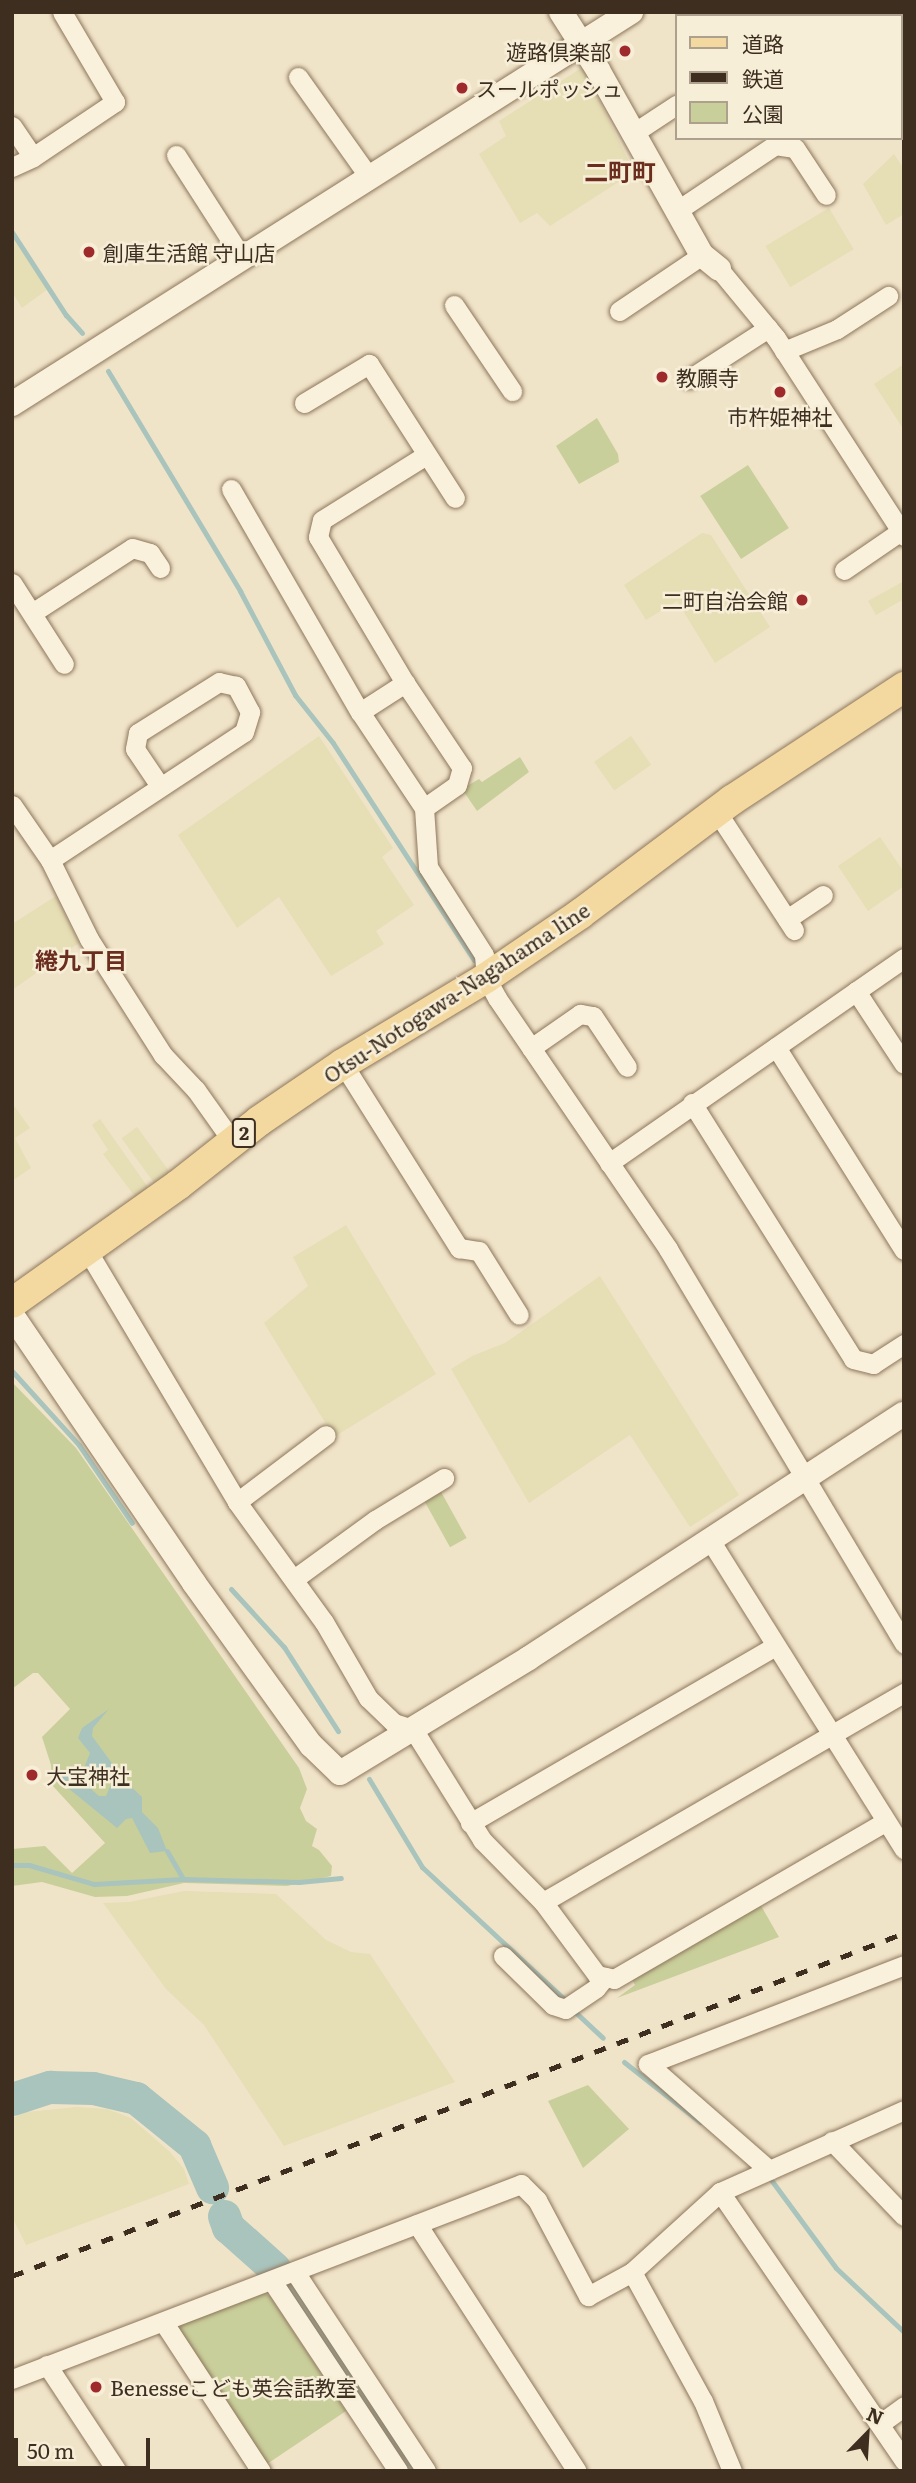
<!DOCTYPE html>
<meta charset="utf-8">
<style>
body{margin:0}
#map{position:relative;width:916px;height:2483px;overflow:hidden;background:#f0e4c8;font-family:Literata,"Noto Sans JP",serif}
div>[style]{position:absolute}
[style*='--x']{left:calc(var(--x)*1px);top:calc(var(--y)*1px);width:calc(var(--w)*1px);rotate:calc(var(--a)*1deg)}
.farmland>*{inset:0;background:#e6deb5;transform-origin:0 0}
.green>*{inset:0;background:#c9cf9b;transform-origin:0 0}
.water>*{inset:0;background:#a9c4bc}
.stream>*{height:5px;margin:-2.5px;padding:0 2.5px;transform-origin:2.5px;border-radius:2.5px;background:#a9c4bc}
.river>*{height:33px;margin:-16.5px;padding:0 16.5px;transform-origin:16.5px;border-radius:16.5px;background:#a9c4bc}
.roads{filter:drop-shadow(0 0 2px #8d765c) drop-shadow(0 0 2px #8d765c)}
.minor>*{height:19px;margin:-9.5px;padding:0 9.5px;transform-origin:9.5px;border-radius:9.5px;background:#faf1dc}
.tertiary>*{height:24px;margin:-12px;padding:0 12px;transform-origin:12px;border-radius:12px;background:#faf1dc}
.primary>*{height:30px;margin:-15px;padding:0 15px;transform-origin:15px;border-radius:15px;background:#f3d9a0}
.rail>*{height:5px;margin-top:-2.5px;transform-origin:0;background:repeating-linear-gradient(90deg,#3d2e20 0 12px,transparent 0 24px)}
.dots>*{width:19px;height:19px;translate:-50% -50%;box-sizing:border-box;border:4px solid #f7eed8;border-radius:50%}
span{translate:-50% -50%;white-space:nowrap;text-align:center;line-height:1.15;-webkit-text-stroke:5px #f7eed8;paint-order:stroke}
.shield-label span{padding:2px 5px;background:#f7eed8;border:2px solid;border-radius:5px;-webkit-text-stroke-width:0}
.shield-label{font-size:19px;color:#3d2e20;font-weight:700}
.poi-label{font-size:21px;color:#3d2e20}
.right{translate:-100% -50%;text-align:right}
.left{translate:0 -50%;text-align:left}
.street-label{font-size:21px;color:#3d2e20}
.neighbourhood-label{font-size:23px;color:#6b2e1e;font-weight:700}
.quarter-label{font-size:24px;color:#6b2e1e;font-weight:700}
.frame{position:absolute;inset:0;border:14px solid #3d2e20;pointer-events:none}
.legend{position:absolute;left:675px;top:14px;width:228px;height:126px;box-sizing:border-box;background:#f7eed8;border:2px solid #ada18e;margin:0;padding:9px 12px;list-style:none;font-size:21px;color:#3d2e20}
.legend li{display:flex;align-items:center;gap:14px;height:35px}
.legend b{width:35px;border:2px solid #ada18e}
.north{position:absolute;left:832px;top:2399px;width:70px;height:70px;-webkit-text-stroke:5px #f7eed8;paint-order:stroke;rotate:24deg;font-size:19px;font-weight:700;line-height:28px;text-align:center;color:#3d2e20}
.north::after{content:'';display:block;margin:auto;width:24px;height:32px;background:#3d2e20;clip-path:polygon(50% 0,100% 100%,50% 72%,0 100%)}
.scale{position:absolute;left:14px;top:2438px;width:136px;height:32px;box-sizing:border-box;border:4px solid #3d2e20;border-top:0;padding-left:9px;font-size:21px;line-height:24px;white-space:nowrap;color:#3d2e20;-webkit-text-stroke:5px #f7eed8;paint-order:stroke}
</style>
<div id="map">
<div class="farmland">
<div style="clip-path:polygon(583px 67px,634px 172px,550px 226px,537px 213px,520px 223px,479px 154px,506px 136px,499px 121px)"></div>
<div style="clip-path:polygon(894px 154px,904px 169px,904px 214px,886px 225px,863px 184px)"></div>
<div style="left:829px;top:208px;width:48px;height:74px;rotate:59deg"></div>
<div style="clip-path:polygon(12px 236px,48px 289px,22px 308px,12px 292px)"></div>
<div style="clip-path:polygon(904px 364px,904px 430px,874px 384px)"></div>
<div style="clip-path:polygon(702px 533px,711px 535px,770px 627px,715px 663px,677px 601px,646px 620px,624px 585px)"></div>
<div style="clip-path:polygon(904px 581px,904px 599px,876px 615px,868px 601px)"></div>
<div style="clip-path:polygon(319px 736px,393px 848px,382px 857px,414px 905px,376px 931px,384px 944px,331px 976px,279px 897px,237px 928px,178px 835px)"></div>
<div style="left:631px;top:736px;width:35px;height:45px;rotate:55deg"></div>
<div style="clip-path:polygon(880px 837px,904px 872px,904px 886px,868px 911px,838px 866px)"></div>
<div style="clip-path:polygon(56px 896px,79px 943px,12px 990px,12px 924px)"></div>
<div style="clip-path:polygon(12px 1103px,30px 1128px,15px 1138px,31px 1168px,12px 1181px)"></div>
<div style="clip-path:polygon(100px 1119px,152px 1193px,139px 1202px,103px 1154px,108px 1150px,92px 1125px)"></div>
<div style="left:137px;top:1127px;width:63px;height:19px;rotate:54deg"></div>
<div style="clip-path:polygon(346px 1225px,436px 1374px,334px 1437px,264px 1323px,308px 1286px,293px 1257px)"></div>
<div style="clip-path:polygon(600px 1276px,739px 1495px,690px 1527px,630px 1435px,529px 1503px,451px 1369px,472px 1356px,505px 1343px)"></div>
<div style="clip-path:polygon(184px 1891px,276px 1894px,326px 1940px,351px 1952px,370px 1954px,455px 2082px,284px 2146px,204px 2025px,166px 1989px,103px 1903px,129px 1902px)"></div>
<div style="clip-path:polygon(76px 2107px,107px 2109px,131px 2118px,170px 2152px,184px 2169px,189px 2184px,26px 2245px,12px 2217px,12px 2118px,27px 2112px)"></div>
</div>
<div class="green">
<div style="clip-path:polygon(597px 418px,618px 454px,619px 462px,579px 484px,556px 446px)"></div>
<div style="left:748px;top:465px;width:75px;height:57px;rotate:57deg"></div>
<div style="clip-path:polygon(520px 757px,529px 772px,477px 811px,462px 789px,479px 779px,482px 782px)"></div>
<div style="clip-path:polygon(12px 1382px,76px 1448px,299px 1768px,307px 1789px,300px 1808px,306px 1821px,317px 1829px,312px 1846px,319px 1850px,332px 1866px,331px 1876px,287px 1886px,184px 1883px,127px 1896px,95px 1897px,42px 1882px,12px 1886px,12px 1849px,45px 1846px,72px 1873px,105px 1843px,52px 1785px,51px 1765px,42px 1737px,70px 1709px,38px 1673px,33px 1673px,12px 1689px)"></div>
<div style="left:440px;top:1490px;width:55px;height:19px;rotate:61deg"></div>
<div style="clip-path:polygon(760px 1904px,779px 1937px,617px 1998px,635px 1985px,632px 1979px)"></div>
<div style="clip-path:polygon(588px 2085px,629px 2129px,583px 2168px,548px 2101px)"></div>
<div style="clip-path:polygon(261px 2292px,270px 2296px,346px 2411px,267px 2464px,179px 2331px,182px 2322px)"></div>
</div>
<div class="water">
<div style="clip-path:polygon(evenodd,109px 1709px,93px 1728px,92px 1736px,125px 1781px,142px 1797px,142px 1812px,158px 1828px,167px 1851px,150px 1853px,132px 1818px,126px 1819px,117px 1828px,68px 1788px,61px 1777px,66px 1770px,76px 1772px,84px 1768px,90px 1753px,78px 1738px,82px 1728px,109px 1709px,102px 1773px,112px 1782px,106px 1796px,99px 1796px,92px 1790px,90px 1783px,97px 1774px,102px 1773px)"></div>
</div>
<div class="stream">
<div style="--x:12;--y:232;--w:99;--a:57"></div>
<div style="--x:66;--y:315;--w:24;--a:48"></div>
<div style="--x:108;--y:371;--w:257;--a:59"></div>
<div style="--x:240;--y:591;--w:118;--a:62.1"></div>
<div style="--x:295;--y:695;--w:61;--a:51.6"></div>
<div style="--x:333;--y:743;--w:259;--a:57"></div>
<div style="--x:12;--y:1371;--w:100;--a:47.8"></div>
<div style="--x:79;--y:1445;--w:94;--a:55.8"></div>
<div style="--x:231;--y:1589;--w:79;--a:47.6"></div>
<div style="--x:284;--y:1647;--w:100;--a:57.3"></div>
<div style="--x:369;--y:1779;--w:103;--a:58.9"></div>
<div style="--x:422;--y:1867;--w:197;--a:42.9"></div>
<div style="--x:167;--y:1851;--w:32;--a:60"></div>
<div style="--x:183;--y:1879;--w:116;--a:1.5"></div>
<div style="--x:299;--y:1882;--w:42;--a:-5.4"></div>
<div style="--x:12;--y:1865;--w:17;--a:0"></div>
<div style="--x:29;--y:1865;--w:68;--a:16.3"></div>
<div style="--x:94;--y:1884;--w:89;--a:-3.2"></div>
<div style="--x:572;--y:2009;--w:42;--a:43.1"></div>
<div style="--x:624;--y:2062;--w:97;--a:38.3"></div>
<div style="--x:769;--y:2177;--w:113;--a:53.6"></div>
<div style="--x:836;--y:2268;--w:93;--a:43.3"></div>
</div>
<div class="river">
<div style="--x:12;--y:2099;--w:40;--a:-18"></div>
<div style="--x:50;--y:2087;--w:43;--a:1.3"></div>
<div style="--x:93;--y:2088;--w:44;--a:13.1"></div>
<div style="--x:136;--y:2098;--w:75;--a:39"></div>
<div style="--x:194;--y:2145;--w:46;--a:66.8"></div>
<div style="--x:224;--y:2216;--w:12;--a:70"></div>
<div style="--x:228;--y:2227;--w:62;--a:41.7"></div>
<div style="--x:293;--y:2290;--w:217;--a:56.7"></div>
</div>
<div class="roads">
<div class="minor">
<div style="--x:298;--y:77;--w:123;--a:54.6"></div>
<div style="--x:12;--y:126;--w:37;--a:56"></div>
<div style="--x:632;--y:134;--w:53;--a:-33.4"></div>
<div style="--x:176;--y:155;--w:122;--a:57.3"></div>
<div style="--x:12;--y:167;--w:23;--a:-25"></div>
<div style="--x:33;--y:157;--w:99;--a:-33.9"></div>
<div style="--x:115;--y:102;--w:104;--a:-120.5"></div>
<div style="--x:675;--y:212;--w:120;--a:-33.8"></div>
<div style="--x:775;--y:145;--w:20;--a:9"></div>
<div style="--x:795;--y:148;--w:56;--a:56.6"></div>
<div style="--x:719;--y:269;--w:89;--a:50.4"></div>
<div style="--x:776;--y:338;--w:236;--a:57.1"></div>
<div style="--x:454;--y:305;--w:104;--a:56"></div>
<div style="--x:619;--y:311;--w:100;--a:-34"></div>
<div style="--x:784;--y:351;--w:57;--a:-22.5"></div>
<div style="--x:837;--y:329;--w:61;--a:-32.9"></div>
<div style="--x:689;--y:379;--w:94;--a:-32.8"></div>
<div style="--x:304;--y:403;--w:76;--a:-31"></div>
<div style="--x:369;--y:364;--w:159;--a:57.3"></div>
<div style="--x:231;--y:489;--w:258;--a:60"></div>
<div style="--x:360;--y:712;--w:115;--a:56.3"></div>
<div style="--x:424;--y:808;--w:59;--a:86.1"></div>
<div style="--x:428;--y:867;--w:104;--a:57.5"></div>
<div style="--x:484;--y:955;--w:23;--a:85"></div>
<div style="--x:486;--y:978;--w:23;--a:61"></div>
<div style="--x:497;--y:998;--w:304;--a:55.7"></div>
<div style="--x:668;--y:1249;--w:460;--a:59.1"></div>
<div style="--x:844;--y:570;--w:69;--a:-34.4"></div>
<div style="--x:12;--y:583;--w:96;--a:57.3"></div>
<div style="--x:32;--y:613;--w:119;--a:-33"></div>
<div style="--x:132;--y:548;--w:19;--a:16"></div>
<div style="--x:150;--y:553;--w:18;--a:56"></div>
<div style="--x:360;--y:712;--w:54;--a:-32.8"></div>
<div style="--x:12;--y:805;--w:67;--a:55.4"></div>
<div style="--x:50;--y:860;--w:88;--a:63.7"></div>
<div style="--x:89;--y:939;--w:138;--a:57.5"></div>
<div style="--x:163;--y:1055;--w:48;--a:46.7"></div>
<div style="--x:196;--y:1090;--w:64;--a:54.6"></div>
<div style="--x:424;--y:808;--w:40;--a:-34.9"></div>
<div style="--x:457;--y:785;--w:18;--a:-74"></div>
<div style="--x:462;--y:768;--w:102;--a:-123.8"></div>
<div style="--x:405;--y:683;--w:170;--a:-120.8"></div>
<div style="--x:318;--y:537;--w:17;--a:-77"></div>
<div style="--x:322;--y:520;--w:123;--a:-32"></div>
<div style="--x:717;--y:812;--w:141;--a:56.9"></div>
<div style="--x:50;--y:860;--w:232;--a:-33.4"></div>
<div style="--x:244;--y:732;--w:21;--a:-73"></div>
<div style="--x:250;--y:712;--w:30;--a:-118"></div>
<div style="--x:236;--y:686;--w:17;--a:-167"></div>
<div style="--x:219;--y:682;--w:96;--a:147.8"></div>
<div style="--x:138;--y:733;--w:16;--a:101"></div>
<div style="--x:135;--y:749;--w:45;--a:56"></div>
<div style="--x:787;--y:919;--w:43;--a:-33.7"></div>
<div style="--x:856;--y:991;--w:87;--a:56.7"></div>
<div style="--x:776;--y:1047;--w:240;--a:57.8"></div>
<div style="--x:531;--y:1048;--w:60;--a:-34.8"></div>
<div style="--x:580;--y:1014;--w:13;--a:9"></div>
<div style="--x:593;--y:1016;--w:61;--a:56.3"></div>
<div style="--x:343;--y:1064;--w:218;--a:57.8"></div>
<div style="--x:459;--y:1248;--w:20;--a:9"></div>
<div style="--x:479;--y:1251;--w:75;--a:58"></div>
<div style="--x:692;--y:1103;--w:302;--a:57.8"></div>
<div style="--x:853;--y:1359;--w:21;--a:14"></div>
<div style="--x:873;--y:1364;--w:37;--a:-33"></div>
<div style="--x:609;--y:1163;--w:359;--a:-34.8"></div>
<div style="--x:87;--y:1250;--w:293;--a:59.2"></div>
<div style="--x:237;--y:1502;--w:148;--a:54.1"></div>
<div style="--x:324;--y:1622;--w:88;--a:59.9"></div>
<div style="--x:368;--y:1698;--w:36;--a:44"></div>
<div style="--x:394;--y:1723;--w:20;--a:18"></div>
<div style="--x:413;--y:1729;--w:131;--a:58.1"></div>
<div style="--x:482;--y:1840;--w:87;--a:45.5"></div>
<div style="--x:543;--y:1902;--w:91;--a:53.5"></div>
<div style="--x:597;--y:1975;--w:17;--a:13"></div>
<div style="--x:614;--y:1979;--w:313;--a:-30.1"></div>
<div style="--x:237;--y:1502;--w:111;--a:-37"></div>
<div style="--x:710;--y:1540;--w:365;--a:57.9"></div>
<div style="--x:294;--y:1579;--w:100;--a:-36.1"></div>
<div style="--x:375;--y:1520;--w:81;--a:-31.3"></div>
<div style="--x:470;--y:1823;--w:353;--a:-30.1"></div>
<div style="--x:543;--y:1902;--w:417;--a:-30.1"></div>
<div style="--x:503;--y:1956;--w:70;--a:44.4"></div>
<div style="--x:553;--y:2005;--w:13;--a:18"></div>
<div style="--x:565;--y:2009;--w:37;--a:-34"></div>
<div style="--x:596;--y:1988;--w:14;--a:-51"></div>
<div style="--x:832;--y:2141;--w:104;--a:46.2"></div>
<div style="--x:769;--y:2170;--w:161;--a:-138.8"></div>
<div style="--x:648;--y:2064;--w:274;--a:-21.1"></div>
<div style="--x:720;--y:2192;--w:326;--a:55.6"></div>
<div style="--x:417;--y:2224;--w:294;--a:57.1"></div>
<div style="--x:295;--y:2272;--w:238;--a:56.6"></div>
<div style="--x:632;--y:2272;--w:147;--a:61.2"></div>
<div style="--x:703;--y:2401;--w:76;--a:67.5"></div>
<div style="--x:272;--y:2281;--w:228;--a:56.4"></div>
<div style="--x:164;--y:2323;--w:177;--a:56.8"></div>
<div style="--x:47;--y:2365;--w:127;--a:56.6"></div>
<div style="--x:12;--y:2379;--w:545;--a:-20.96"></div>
<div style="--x:521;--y:2184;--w:23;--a:45"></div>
<div style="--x:537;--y:2200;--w:109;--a:62"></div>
<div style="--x:588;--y:2296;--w:50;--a:-28.6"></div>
<div style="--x:632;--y:2272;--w:119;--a:-42.3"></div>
<div style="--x:720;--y:2192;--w:201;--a:-24"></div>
<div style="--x:881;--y:2423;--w:29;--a:-36"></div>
</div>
<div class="tertiary">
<div style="--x:561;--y:12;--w:69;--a:57.5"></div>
<div style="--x:598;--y:70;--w:212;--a:60.7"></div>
<div style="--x:702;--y:255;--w:22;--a:39"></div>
<div style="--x:12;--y:404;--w:733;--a:-32.35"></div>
<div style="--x:12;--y:1315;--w:324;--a:55.8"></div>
<div style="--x:194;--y:1583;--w:200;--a:54.2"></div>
<div style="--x:311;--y:1745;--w:40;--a:44"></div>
<div style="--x:340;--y:1773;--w:221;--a:-31.3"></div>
<div style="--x:529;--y:1658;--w:447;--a:-33.1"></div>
</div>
<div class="primary">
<div style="--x:12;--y:1303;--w:204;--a:-35.4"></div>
<div style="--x:178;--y:1185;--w:103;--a:-38.3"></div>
<div style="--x:259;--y:1121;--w:102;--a:-34.2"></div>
<div style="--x:343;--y:1064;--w:167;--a:-31"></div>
<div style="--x:486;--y:978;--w:114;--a:-34.2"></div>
<div style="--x:580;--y:914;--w:190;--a:-36.9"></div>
<div style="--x:732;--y:800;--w:206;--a:-33.3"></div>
</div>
</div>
<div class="rail">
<div style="--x:12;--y:2276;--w:956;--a:-21.03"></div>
</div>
<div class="dots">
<div style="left:625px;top:51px;background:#9e2a2b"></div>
<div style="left:462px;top:88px;background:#9e2a2b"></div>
<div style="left:89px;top:252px;background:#9e2a2b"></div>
<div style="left:662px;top:377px;background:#9e2a2b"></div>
<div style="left:780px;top:392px;background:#9e2a2b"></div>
<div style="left:802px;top:600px;background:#9e2a2b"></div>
<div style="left:32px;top:1775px;background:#9e2a2b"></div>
<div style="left:96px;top:2387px;background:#9e2a2b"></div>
</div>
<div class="shield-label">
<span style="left:244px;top:1133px">2</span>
</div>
<div class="poi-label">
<span class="right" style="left:611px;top:51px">遊路倶楽部</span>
<span class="left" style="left:476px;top:88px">スールポッシュ</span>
<span class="left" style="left:103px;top:252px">創庫生活館 守山店</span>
<span class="left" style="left:676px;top:377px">教願寺</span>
<span style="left:780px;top:416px">市杵姫神社</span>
<span class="right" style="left:788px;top:600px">二町自治会館</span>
<span class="left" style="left:46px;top:1775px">大宝神社</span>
<span class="left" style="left:110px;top:2387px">Benesseこども英会話教室</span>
</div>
<div class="street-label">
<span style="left:456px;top:992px;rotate:-33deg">Otsu-Notogawa-Nagahama line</span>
</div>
<div class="neighbourhood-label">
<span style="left:81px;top:959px">綣九丁目</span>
</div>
<div class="quarter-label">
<span style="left:620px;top:171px">二町町</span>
</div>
<div class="frame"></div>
<ul class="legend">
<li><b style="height:9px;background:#f3d9a0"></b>道路</li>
<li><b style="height:9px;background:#3d2e20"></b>鉄道</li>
<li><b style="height:19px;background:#c9cf9b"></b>公園</li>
</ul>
<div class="north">N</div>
<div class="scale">50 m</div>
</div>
